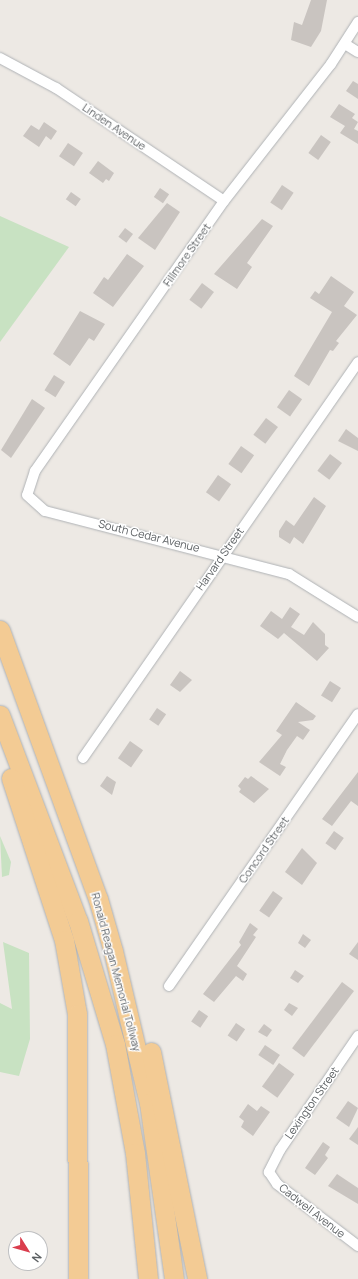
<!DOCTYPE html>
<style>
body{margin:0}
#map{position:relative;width:358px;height:1279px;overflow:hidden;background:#ede9e4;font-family:Manrope,sans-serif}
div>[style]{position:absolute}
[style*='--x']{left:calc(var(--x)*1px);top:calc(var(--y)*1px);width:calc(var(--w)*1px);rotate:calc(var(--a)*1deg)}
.green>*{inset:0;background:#c8e2c2}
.building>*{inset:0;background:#c9c4c0;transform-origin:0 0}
.roads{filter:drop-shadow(0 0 1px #afb2b5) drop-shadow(0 0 1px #afb2b5)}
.street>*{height:10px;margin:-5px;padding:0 5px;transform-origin:5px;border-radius:5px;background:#fff}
.highway>*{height:19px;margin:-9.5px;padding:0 9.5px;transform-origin:9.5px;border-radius:9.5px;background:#f3cb94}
span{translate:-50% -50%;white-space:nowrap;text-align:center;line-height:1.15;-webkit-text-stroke:3px #fff;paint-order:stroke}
.street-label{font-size:11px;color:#5c6063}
.north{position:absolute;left:8px;top:1231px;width:40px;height:40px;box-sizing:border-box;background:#fff;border:1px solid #bebfc1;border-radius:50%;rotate:127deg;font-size:11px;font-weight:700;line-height:16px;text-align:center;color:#5c6063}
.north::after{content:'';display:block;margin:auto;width:14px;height:18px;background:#da3d4d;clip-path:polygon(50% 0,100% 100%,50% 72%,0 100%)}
</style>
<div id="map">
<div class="green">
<div style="clip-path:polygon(0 216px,69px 247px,0 342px)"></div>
<div style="clip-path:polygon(0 836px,11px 862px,9px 875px,2px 877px)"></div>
<div style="clip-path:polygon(3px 942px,29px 953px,30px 1039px,19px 1076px,0 1072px,0 1003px,12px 1009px)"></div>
</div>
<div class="building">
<div style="clip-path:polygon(311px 0,327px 0,321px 31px,311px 47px,291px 40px,294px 22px,302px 25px)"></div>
<div style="clip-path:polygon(353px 81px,358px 84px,358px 99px,346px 91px)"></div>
<div style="clip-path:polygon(339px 104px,355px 114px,352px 118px,358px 122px,354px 129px,358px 131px,358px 144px,340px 133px,345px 126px,330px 117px)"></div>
<div style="clip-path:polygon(44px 122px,57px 131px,51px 140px,46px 136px,39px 147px,23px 136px,31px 125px,39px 130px)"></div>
<div style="left:321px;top:135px;width:12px;height:22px;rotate:35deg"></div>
<div style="left:68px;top:143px;width:18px;height:16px;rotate:34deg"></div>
<div style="clip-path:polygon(98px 161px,114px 173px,109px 181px,106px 179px,103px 183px,89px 173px)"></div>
<div style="left:282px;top:185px;width:14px;height:21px;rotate:34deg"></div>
<div style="left:160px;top:188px;width:11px;height:11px;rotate:34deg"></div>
<div style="left:71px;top:192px;width:12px;height:9px;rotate:35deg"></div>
<div style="clip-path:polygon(167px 203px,180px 212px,155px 250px,138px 238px)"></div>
<div style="clip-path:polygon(262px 219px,273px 226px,247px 263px,252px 267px,237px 289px,214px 274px)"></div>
<div style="left:125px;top:228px;width:10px;height:11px;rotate:37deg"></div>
<div style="clip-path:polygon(127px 254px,144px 266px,113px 307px,93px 293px,104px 277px,108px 280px)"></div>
<div style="clip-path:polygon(331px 276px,354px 292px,344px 306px,357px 315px,336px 341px,339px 343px,333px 351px,330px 350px,309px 386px,294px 376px,332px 312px,310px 298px,315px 291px,319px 294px)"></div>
<div style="left:202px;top:283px;width:15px;height:21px;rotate:37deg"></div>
<div style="clip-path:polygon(80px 311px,105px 324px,94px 341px,89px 338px,70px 366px,53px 354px)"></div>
<div style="left:54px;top:375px;width:13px;height:18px;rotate:32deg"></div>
<div style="left:289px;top:390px;width:16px;height:21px;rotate:35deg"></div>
<div style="clip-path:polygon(32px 399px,45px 408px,11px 458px,1px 450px)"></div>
<div style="left:266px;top:418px;width:15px;height:21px;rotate:37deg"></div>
<div style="clip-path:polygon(346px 429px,358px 438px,358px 451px,338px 441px)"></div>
<div style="left:241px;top:446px;width:16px;height:22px;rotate:35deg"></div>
<div style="left:330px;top:454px;width:15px;height:21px;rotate:37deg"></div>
<div style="left:218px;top:475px;width:16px;height:21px;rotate:35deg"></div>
<div style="clip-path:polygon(314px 497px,326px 506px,303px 544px,294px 537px,290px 544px,279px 537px,279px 531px,286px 520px,294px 526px)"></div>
<div style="clip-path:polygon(290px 607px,300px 614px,291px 627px,304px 635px,313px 622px,325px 634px,325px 645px,329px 648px,317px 661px,284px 633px,278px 639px,260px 626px,271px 611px,282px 619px)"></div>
<div style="clip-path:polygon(180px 671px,192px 680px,180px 692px,170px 685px)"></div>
<div style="left:330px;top:681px;width:13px;height:17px;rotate:32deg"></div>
<div style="clip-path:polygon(296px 702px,316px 716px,313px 720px,298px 722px,310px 730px,303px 740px,297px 736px,287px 750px,280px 764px,286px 767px,280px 776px,259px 762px,282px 735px,276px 731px)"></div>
<div style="left:157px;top:708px;width:11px;height:14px;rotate:34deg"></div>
<div style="left:130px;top:741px;width:16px;height:21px;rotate:35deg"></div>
<div style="clip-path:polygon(358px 772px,358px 806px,351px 801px,332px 826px,322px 819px)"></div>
<div style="clip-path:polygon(107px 776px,116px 782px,112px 795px,100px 786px)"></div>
<div style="clip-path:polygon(251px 776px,269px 789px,254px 803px,239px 792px,241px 789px,238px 786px,245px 777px,248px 779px)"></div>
<div style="left:334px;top:831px;width:12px;height:15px;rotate:35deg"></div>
<div style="clip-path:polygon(302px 848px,317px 863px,302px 885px,285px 872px)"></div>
<div style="left:273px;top:891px;width:12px;height:24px;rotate:35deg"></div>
<div style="clip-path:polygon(250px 923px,258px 929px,253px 935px,256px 937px,237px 966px,247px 974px,243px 981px,236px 976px,214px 1002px,203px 994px,241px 945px,239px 942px)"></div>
<div style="clip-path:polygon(303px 934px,311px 940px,305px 948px,298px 943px)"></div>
<div style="clip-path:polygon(358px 942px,358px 960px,349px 954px)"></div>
<div style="clip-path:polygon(295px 970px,304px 976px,298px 983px,290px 978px)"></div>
<div style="left:342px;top:982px;width:15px;height:83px;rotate:37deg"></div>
<div style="clip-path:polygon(289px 1003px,298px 1008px,292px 1016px,284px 1010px)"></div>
<div style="left:199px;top:1010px;width:11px;height:14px;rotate:34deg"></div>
<div style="left:236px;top:1023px;width:11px;height:15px;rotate:34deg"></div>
<div style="clip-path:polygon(264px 1024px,272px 1030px,267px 1037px,258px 1032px)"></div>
<div style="left:265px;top:1045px;width:18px;height:12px;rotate:34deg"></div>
<div style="left:279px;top:1063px;width:19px;height:29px;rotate:36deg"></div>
<div style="clip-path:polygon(348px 1101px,358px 1108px,349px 1127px,336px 1118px)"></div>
<div style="clip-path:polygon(248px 1104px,257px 1111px,261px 1106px,270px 1112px,253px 1136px,241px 1127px,244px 1121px,239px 1117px)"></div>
<div style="clip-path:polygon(358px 1127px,358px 1145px,349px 1139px)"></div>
<div style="clip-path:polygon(323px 1142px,330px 1147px,325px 1155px,328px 1158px,315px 1175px,305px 1168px)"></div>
<div style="clip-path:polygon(337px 1174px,358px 1188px,358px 1204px,328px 1186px)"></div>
</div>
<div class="roads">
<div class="street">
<div style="--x:358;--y:22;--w:50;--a:122.7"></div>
<div style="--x:331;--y:64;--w:174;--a:128"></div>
<div style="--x:224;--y:201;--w:330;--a:125"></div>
<div style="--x:35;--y:471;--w:25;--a:108"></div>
<div style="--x:27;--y:495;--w:24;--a:42"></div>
<div style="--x:45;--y:511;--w:252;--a:14.5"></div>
<div style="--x:289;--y:574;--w:81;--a:31.9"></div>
<div style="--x:345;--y:44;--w:15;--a:32"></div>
<div style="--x:0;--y:58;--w:64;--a:28.2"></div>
<div style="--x:56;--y:88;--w:202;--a:33.9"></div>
<div style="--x:83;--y:758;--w:482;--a:-55.2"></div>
<div style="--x:169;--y:986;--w:331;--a:-55.2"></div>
<div style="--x:358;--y:1036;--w:138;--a:124.4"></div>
<div style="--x:280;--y:1150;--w:25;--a:117"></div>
<div style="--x:269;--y:1172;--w:14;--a:56"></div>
<div style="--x:277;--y:1184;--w:102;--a:37.4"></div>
</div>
<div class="highway">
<div style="--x:0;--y:630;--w:286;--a:70"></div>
<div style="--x:98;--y:899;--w:54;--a:73.9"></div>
<div style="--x:113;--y:951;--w:156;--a:76.7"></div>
<div style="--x:149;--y:1103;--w:178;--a:81.9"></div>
<div style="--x:0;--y:715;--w:220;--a:69.3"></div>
<div style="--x:78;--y:921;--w:128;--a:73.3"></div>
<div style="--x:115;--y:1044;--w:111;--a:79.6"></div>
<div style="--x:135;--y:1153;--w:127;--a:84.1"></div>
<div style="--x:11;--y:778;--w:170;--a:71.9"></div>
<div style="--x:64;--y:940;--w:75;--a:80"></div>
<div style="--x:77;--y:1014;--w:265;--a:89.8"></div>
<div style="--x:151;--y:1052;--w:232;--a:78.5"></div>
</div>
</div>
<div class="street-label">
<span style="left:114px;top:127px;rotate:34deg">Linden Avenue</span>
<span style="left:187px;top:255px;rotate:-55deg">Fillmore Street</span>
<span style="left:149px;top:536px;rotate:14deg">South Cedar Avenue</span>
<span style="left:220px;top:559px;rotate:-55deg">Harvard Street</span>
<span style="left:264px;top:850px;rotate:-55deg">Concord Street</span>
<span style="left:116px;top:972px;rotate:75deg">Ronald Reagan Memorial Tollway</span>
<span style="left:312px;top:1103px;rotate:-55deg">Lexington Street</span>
<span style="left:312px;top:1211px;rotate:38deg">Cadwell Avenue</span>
</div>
<div class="north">N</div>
</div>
